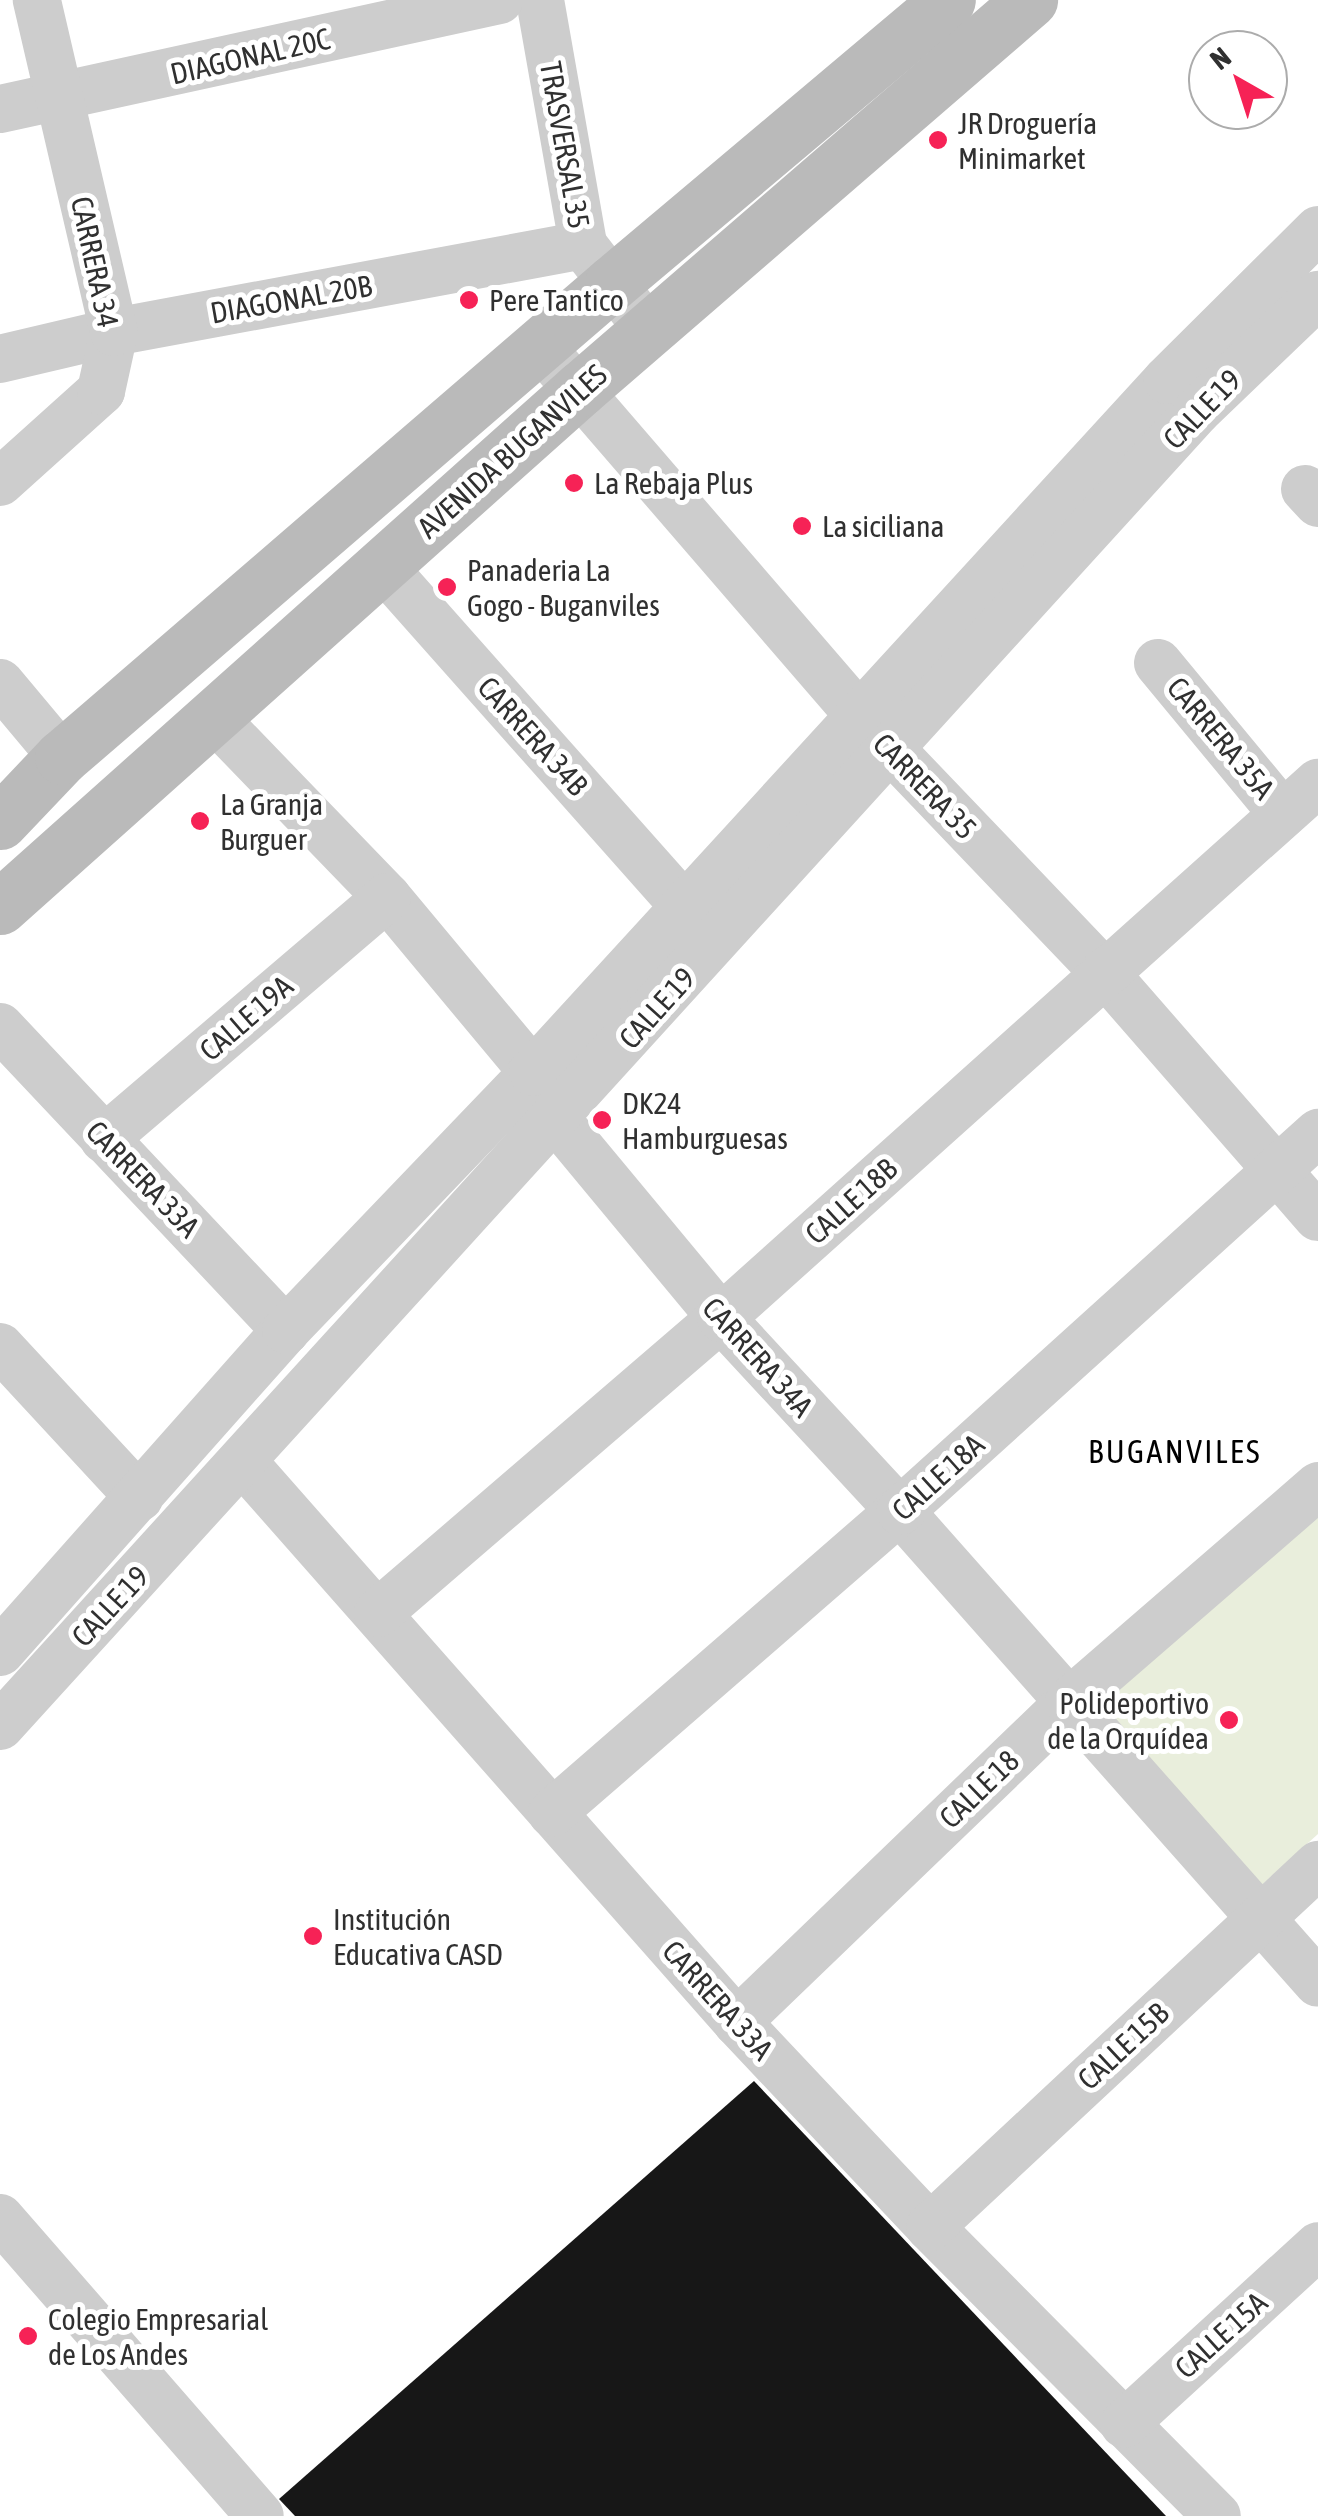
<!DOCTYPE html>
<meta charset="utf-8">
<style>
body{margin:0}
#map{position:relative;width:1318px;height:2516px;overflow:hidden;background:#fff;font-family:"Asap Condensed",sans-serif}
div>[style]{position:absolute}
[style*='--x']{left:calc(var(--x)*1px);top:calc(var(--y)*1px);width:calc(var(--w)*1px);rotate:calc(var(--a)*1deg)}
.green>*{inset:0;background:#e9eedc}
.building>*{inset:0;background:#171717}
.street>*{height:48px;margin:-24px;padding:0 24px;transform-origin:24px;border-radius:24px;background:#cdcdcd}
.secondary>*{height:55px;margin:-27.5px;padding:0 27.5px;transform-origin:27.5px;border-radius:27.5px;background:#bababa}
.dots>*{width:28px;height:28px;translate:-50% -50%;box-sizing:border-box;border:5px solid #fff;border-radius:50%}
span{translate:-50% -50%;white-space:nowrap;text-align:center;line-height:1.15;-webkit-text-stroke:10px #fff;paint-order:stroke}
.street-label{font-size:30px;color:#303030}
.poi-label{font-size:30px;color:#303030}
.left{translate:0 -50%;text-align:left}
.right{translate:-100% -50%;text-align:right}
.neighbourhood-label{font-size:32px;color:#000;letter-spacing:2.5px}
.north{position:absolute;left:1188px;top:30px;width:100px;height:100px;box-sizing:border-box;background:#fff;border:2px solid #acacac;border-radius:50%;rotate:321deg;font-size:28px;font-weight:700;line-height:40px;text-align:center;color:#303030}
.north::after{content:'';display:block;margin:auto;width:35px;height:45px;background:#f62256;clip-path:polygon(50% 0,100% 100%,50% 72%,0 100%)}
</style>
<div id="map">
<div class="green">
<div style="clip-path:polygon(1318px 1508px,1318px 1834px,1254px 1892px,1091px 1707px)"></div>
</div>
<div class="building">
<div style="clip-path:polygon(754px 2081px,1166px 2516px,295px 2516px,279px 2499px)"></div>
</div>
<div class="street">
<div style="--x:540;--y:0;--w:249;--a:80"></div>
<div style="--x:583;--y:245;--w:106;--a:52.3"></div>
<div style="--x:0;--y:109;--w:511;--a:-12.32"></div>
<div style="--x:541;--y:347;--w:489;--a:49.2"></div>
<div style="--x:860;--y:717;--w:353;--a:46.3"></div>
<div style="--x:1104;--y:972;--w:325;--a:48.9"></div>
<div style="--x:0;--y:359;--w:117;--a:-13.3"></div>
<div style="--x:114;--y:332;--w:477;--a:-10.5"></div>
<div style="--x:0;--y:482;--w:136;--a:-42"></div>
<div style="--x:101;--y:391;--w:60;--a:-77.6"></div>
<div style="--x:114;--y:332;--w:341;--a:-103.1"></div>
<div style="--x:1305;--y:489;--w:19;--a:47"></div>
<div style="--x:383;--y:567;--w:453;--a:48.4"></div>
<div style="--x:1158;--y:663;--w:196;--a:50.4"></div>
<div style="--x:0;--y:683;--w:97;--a:50"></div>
<div style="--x:215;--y:719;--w:248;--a:46"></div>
<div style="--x:387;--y:897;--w:228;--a:50.2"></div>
<div style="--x:533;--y:1072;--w:52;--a:63.9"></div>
<div style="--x:556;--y:1119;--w:259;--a:50.3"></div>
<div style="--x:721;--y:1318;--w:263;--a:47.2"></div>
<div style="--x:900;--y:1511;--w:630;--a:48.47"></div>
<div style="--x:0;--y:1027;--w:417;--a:46.7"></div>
<div style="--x:104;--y:1139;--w:372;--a:-40.5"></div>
<div style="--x:0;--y:1347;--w:205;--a:47.2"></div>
<div style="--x:243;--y:1462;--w:747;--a:48.58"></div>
<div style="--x:737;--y:2022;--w:282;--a:46.7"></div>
<div style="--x:930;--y:2227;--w:407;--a:45.2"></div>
<div style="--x:378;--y:1613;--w:452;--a:-40.7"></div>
<div style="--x:721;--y:1318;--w:802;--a:-41.87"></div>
<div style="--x:0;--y:1652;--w:431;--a:-48.4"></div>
<div style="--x:286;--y:1330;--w:357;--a:-46.2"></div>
<div style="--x:533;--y:1072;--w:939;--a:-47.5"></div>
<div style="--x:1167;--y:380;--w:213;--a:-44.8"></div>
<div style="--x:0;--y:1726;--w:1778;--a:-47.69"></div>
<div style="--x:1197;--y:411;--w:168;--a:-43.8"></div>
<div style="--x:552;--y:1813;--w:461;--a:-41"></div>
<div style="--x:900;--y:1511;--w:564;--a:-42.12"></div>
<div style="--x:737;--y:2022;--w:461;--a:-43.9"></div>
<div style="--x:1069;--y:1702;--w:330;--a:-40.9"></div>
<div style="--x:0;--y:2218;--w:395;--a:48.9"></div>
<div style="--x:930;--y:2227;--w:531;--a:-43.01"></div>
<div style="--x:1124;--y:2424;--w:263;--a:-42.5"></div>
</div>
<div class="secondary">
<div style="--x:0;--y:822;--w:90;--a:-46.4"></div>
<div style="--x:62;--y:757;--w:726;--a:-40.76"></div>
<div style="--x:612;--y:283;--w:439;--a:-40.1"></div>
<div style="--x:0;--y:907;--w:778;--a:-41.77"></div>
<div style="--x:580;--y:389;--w:595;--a:-40.84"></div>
</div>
<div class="dots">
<div style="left:938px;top:140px;background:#f62256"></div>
<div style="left:469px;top:300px;background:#f62256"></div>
<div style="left:574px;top:483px;background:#f62256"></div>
<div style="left:802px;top:526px;background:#f62256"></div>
<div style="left:447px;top:587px;background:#f62256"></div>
<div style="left:200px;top:821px;background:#f62256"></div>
<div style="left:602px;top:1120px;background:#f62256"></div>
<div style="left:1229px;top:1720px;background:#f62256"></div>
<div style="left:313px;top:1936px;background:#f62256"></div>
<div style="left:28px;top:2336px;background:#f62256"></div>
</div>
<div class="street-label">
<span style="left:250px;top:56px;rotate:-13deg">DIAGONAL 20C</span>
<span style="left:565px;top:145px;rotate:80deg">TRASVERSAL 35</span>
<span style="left:95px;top:262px;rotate:78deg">CARRERA 34</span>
<span style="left:291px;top:299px;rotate:-10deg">DIAGONAL 20B</span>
<span style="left:1202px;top:409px;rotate:-46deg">CALLE 19</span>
<span style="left:512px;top:451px;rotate:-42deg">AVENIDA BUGANVILES</span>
<span style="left:533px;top:736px;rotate:48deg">CARRERA 34B</span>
<span style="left:1221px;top:738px;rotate:50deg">CARRERA 35A</span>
<span style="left:925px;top:786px;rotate:46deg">CARRERA 35</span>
<span style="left:657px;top:1008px;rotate:-48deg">CALLE 19</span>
<span style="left:246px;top:1018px;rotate:-41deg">CALLE 19A</span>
<span style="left:143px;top:1179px;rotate:46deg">CARRERA 33A</span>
<span style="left:851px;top:1201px;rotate:-42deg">CALLE 18B</span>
<span style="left:758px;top:1357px;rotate:48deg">CARRERA 34A</span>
<span style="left:938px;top:1477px;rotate:-42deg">CALLE 18A</span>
<span style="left:110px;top:1606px;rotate:-47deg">CALLE 19</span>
<span style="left:979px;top:1789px;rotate:-44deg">CALLE 18</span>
<span style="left:718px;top:2000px;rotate:48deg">CARRERA 33A</span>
<span style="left:1123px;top:2046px;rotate:-43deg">CALLE 15B</span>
<span style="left:1221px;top:2335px;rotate:-42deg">CALLE 15A</span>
</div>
<div class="poi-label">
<span class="left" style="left:958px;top:140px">JR Droguería<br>Minimarket</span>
<span class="left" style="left:489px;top:300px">Pere Tantico</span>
<span class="left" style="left:594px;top:483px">La Rebaja Plus</span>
<span class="left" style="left:822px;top:526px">La siciliana</span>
<span class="left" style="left:467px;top:587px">Panaderia La<br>Gogo - Buganviles</span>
<span class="left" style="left:220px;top:821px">La Granja<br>Burguer</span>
<span class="left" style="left:622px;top:1120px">DK24<br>Hamburguesas</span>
<span class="right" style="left:1209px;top:1720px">Polideportivo<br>de la Orquídea</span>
<span class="left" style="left:333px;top:1936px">Institución<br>Educativa CASD</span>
<span class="left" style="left:48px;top:2336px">Colegio Empresarial<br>de Los Andes</span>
</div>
<div class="neighbourhood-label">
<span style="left:1175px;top:1452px">BUGANVILES</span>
</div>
<div class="north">N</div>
</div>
